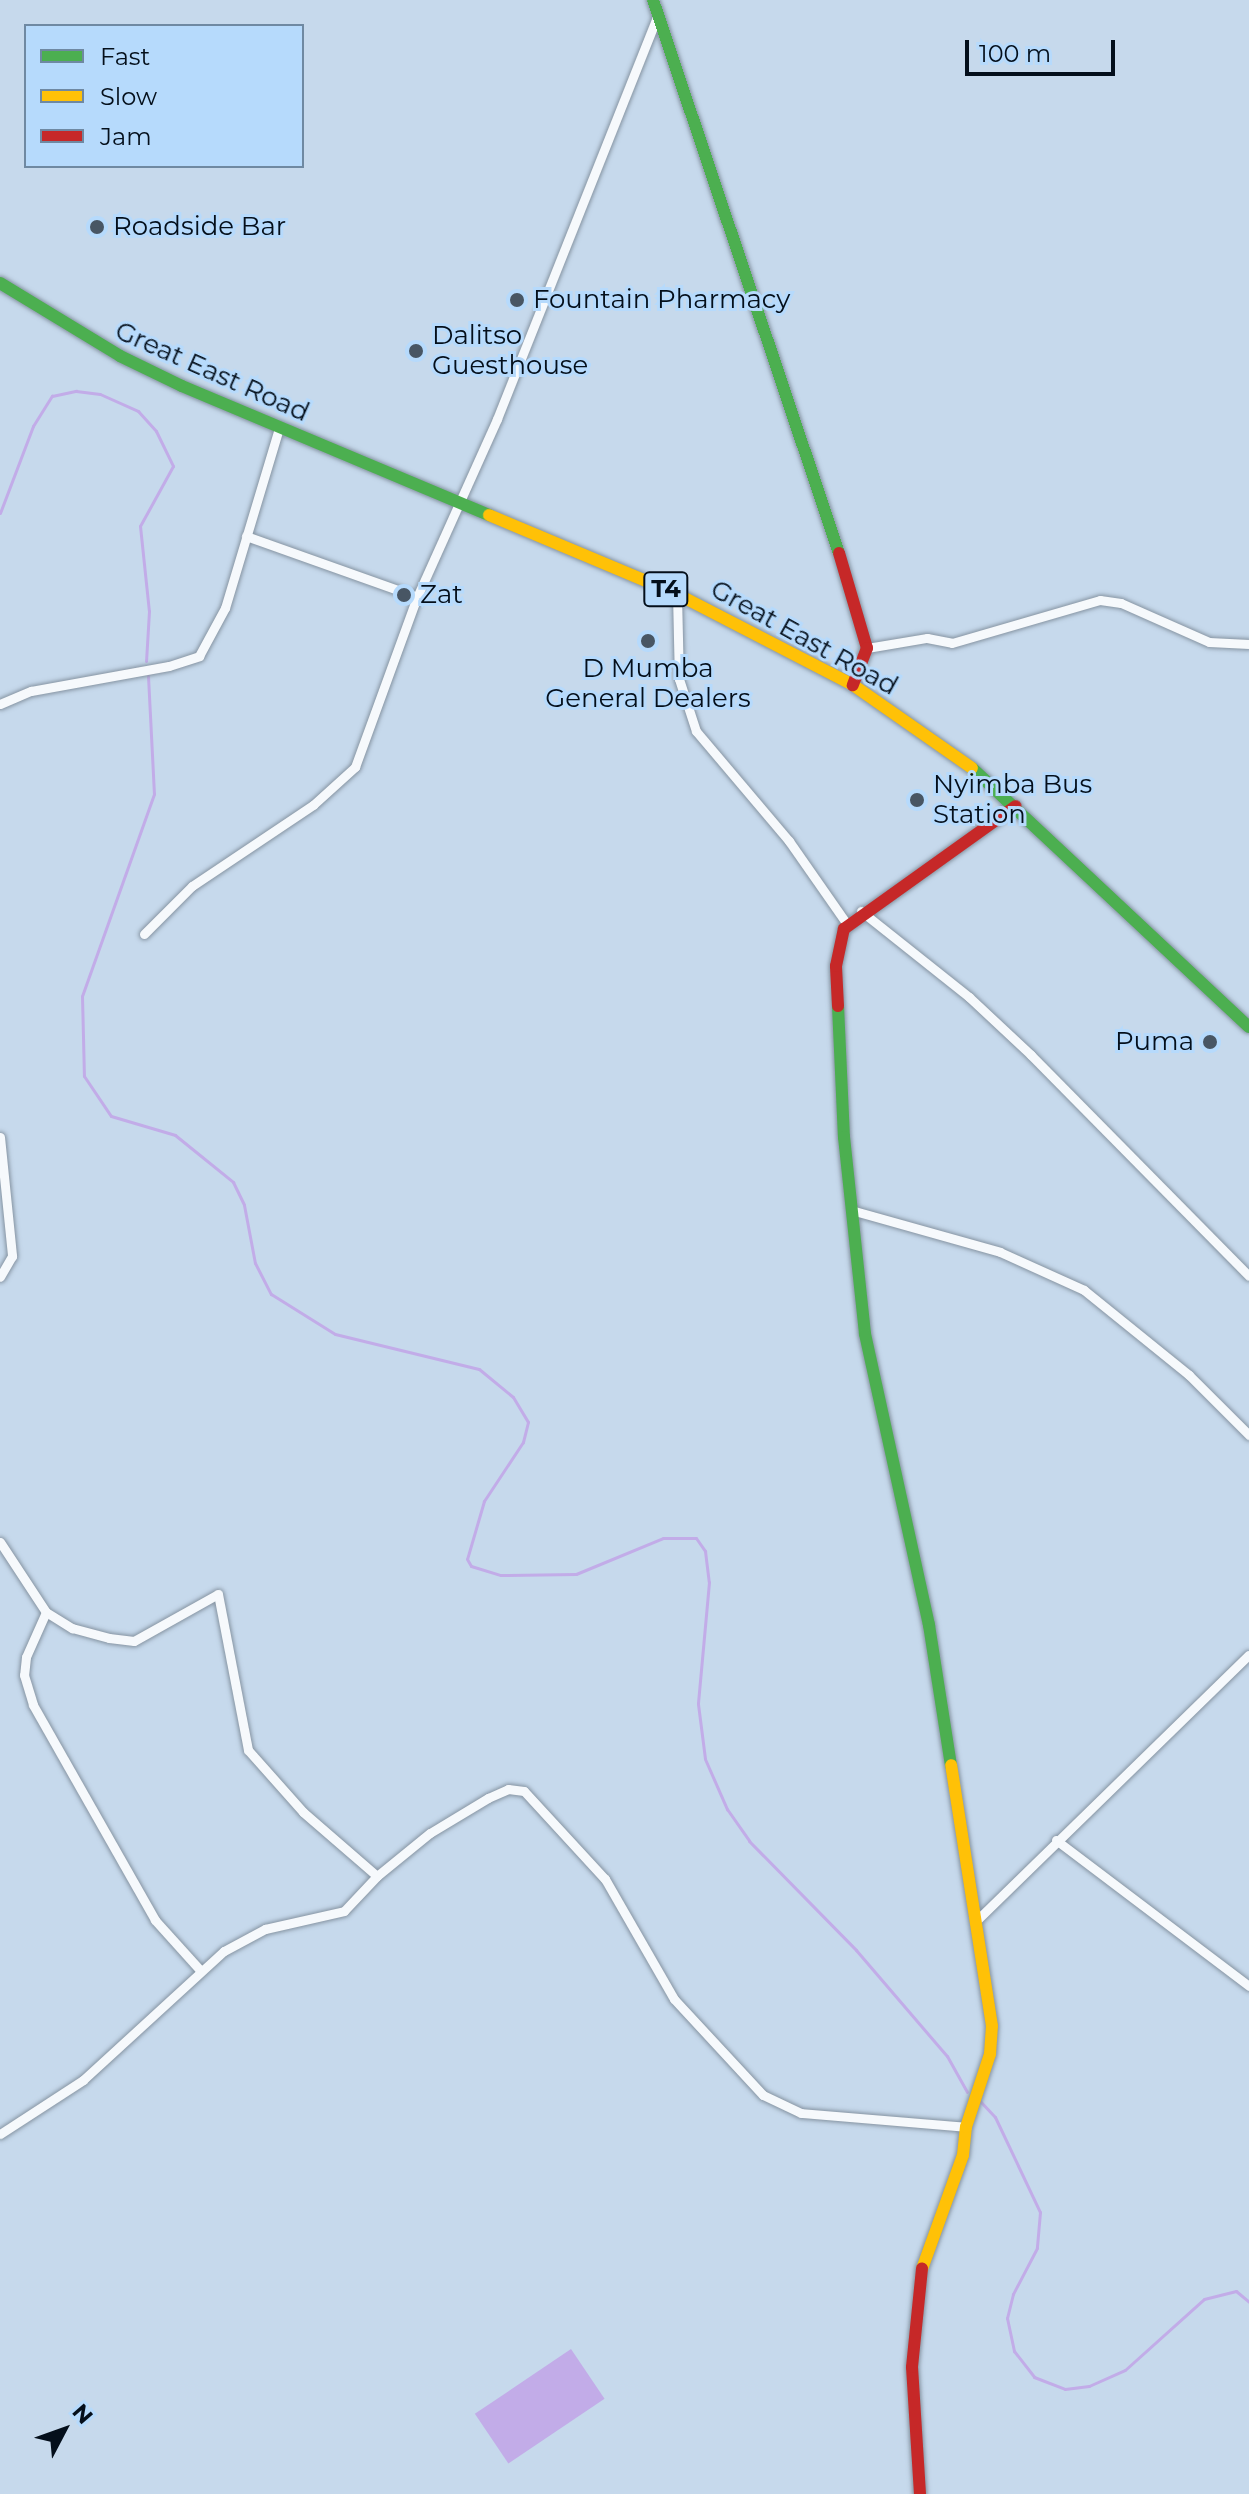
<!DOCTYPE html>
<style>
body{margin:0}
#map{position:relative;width:1249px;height:2494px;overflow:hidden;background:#c6d9ec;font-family:Montserrat,sans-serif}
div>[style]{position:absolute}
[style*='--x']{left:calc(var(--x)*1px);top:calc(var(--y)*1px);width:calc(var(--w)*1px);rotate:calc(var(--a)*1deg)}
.water>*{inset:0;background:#c2ace8;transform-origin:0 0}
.stream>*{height:3px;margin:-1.5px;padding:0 1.5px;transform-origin:1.5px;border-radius:1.5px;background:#c2ace8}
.roads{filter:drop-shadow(0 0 2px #8694a2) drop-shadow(0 0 2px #8694a2)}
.street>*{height:9px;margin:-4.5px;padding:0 4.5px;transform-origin:4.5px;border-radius:4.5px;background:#f6f9fc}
.fast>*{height:12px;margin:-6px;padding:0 6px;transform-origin:6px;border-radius:6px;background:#4caf50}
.slow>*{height:12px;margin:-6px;padding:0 6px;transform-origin:6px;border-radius:6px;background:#ffc107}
.jam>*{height:12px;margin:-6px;padding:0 6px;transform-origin:6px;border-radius:6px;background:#c62828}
.dots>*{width:22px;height:22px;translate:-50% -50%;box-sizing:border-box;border:4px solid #b6dafc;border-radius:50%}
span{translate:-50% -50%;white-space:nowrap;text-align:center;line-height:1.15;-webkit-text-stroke:6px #b6dafc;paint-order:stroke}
.shield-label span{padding:2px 6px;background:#b6dafc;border:2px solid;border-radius:6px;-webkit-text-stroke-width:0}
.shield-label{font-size:24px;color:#040f1b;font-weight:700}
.poi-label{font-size:26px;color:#040f1b}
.left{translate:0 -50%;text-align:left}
.right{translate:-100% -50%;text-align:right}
.street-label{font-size:26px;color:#040f1b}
.legend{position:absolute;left:24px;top:24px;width:280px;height:144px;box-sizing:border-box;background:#b6dafc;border:2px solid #6f89a2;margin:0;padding:10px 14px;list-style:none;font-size:24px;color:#040f1b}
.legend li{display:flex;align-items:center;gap:16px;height:40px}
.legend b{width:40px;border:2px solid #6f89a2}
.north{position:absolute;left:24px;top:2390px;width:80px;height:80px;-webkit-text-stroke:6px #b6dafc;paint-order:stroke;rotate:49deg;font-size:22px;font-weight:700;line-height:32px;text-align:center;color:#040f1b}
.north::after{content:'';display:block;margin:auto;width:28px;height:36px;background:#040f1b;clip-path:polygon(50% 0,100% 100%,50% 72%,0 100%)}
.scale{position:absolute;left:965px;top:40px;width:150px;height:36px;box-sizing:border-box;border:4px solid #040f1b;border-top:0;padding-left:10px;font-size:24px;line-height:28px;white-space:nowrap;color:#040f1b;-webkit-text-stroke:6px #b6dafc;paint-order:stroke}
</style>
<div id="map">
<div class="water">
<div style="left:571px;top:2349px;width:60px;height:116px;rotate:56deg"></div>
</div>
<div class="stream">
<div style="--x:0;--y:513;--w:93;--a:-69.2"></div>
<div style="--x:33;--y:426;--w:36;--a:-58"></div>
<div style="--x:52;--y:396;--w:25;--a:-12"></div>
<div style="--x:76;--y:391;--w:24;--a:7"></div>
<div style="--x:100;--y:394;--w:42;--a:24.1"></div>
<div style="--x:138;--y:411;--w:27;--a:48"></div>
<div style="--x:156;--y:431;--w:39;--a:64"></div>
<div style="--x:173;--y:466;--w:68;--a:118.8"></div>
<div style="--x:140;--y:526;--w:85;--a:84"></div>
<div style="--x:149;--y:611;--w:50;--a:93.4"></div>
<div style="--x:148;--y:676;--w:118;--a:87.1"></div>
<div style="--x:154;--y:794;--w:214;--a:109.6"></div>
<div style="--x:82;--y:996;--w:80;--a:88.6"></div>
<div style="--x:84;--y:1076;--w:48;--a:56"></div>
<div style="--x:111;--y:1116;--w:67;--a:16.5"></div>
<div style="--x:175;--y:1135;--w:75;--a:39"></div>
<div style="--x:233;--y:1182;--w:25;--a:64"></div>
<div style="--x:244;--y:1205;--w:59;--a:79.3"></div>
<div style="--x:255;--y:1263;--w:35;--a:63"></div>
<div style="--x:271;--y:1294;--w:75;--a:32"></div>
<div style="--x:335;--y:1334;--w:148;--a:13.7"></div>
<div style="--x:479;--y:1369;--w:44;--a:39.5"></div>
<div style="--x:513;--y:1397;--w:29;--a:59"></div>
<div style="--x:528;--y:1422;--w:21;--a:104"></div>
<div style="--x:523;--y:1442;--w:71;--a:123.5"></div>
<div style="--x:484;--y:1501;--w:60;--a:106.3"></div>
<div style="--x:467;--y:1559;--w:8;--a:60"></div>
<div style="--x:471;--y:1566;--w:31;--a:17"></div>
<div style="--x:501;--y:1575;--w:75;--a:-0.8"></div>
<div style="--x:576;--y:1574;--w:94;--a:-22.5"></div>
<div style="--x:663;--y:1538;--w:33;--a:0"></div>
<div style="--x:696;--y:1538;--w:16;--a:55"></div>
<div style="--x:705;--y:1551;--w:31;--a:83"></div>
<div style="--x:709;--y:1582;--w:122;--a:95.2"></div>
<div style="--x:698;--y:1704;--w:55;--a:82.7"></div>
<div style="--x:705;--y:1759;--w:55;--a:66.3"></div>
<div style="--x:727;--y:1809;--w:39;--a:55"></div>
<div style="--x:749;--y:1841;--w:153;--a:45.5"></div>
<div style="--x:856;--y:1950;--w:140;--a:49.4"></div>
<div style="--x:947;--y:2056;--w:41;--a:60.9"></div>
<div style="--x:980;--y:2101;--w:22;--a:47"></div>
<div style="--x:995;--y:2117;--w:105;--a:64.7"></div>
<div style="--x:1040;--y:2212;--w:36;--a:95"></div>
<div style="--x:1037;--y:2248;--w:52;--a:117.6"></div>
<div style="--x:1013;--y:2294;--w:25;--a:104"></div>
<div style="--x:1007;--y:2318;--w:34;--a:78"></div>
<div style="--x:1014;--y:2351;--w:33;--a:52"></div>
<div style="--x:1034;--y:2377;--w:33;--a:21"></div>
<div style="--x:1065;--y:2389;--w:24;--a:-7"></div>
<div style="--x:1089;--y:2386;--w:39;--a:-24"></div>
<div style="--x:1125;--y:2370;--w:106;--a:-41.9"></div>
<div style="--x:1204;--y:2299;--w:33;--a:-14"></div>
<div style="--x:1236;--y:2291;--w:17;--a:40"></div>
</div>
<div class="roads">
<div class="street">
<div style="--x:246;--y:536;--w:182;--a:19.6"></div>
<div style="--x:417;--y:597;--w:195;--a:-65.8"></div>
<div style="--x:497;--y:419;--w:436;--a:-68.3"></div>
<div style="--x:677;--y:594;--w:85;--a:88.7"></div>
<div style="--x:679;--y:679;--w:55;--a:71.9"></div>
<div style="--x:696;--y:731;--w:144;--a:49.8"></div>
<div style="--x:789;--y:841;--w:101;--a:55.1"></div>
<div style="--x:867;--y:648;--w:61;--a:-9.5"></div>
<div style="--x:927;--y:638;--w:25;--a:11"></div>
<div style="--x:952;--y:643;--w:154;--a:-16.2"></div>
<div style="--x:1100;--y:600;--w:21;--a:8"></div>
<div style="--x:1121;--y:603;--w:96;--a:23.9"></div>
<div style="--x:1209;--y:642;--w:40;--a:2.9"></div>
<div style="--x:0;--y:704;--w:34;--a:-23"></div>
<div style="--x:31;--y:691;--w:140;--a:-10.3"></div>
<div style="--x:169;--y:666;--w:32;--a:-18"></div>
<div style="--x:199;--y:656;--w:55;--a:-61.6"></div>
<div style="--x:225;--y:608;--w:188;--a:-73.3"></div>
<div style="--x:861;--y:911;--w:138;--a:38.5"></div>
<div style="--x:969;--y:997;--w:85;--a:43.1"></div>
<div style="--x:1031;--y:1055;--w:310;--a:45.4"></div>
<div style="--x:144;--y:934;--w:68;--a:-45"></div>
<div style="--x:192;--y:886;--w:146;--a:-33.8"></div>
<div style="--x:313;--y:805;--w:57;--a:-42.1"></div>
<div style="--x:355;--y:767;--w:181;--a:-70"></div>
<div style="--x:0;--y:1137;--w:120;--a:84.2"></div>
<div style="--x:12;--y:1256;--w:24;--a:120"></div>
<div style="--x:851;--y:1210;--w:155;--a:15.7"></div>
<div style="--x:1000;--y:1252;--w:92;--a:24.3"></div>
<div style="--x:1084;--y:1290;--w:135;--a:39"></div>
<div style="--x:1189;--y:1375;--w:85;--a:45"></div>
<div style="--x:0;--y:1542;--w:84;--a:56.7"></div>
<div style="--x:46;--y:1612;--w:31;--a:32"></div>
<div style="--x:72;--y:1628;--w:38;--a:15"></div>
<div style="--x:109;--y:1638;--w:25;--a:7"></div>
<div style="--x:134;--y:1641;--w:96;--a:-29.2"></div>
<div style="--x:218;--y:1594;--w:159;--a:79.1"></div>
<div style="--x:248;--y:1750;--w:83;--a:48.4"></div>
<div style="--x:303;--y:1812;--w:98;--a:40.9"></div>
<div style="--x:377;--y:1876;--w:68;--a:-39.1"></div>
<div style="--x:430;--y:1833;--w:68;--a:-31.1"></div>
<div style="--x:488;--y:1798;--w:22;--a:-24"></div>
<div style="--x:508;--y:1789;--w:16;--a:7"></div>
<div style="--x:524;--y:1791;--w:120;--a:47.4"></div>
<div style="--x:605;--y:1879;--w:138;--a:60.1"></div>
<div style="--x:674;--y:1999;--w:131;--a:47.2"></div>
<div style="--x:763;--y:2095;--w:42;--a:25.3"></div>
<div style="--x:801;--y:2113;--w:166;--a:4.8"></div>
<div style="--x:46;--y:1612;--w:49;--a:114"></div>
<div style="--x:26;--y:1657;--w:18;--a:96"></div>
<div style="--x:24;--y:1675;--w:31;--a:73"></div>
<div style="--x:33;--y:1705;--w:247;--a:60.4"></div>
<div style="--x:155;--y:1920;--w:67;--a:48"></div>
<div style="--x:1056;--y:1840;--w:242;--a:37.1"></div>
<div style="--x:978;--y:1919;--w:378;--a:-44.3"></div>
<div style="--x:0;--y:2134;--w:99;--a:-33"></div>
<div style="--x:83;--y:2080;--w:191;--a:-42.5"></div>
<div style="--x:224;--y:1951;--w:47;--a:-28.2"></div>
<div style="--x:265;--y:1929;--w:81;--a:-12.8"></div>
<div style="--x:344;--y:1911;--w:48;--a:-46.7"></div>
</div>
<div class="fast">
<div style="--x:653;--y:0;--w:583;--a:71.41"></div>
<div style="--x:0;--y:283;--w:140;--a:31.3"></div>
<div style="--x:120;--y:356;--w:69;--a:25.8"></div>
<div style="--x:182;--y:386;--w:333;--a:22.8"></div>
<div style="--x:972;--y:768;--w:379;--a:43.1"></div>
<div style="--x:838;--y:1006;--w:131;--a:87.4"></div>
<div style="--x:844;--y:1137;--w:198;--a:83.9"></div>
<div style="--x:865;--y:1334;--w:298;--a:77.6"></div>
<div style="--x:929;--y:1625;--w:142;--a:81.1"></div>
</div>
<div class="slow">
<div style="--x:489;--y:515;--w:204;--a:22.8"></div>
<div style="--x:677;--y:594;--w:198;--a:27.3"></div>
<div style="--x:853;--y:685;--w:145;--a:34.9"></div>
<div style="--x:922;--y:2269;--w:121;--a:-70.2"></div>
<div style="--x:963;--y:2155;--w:28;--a:-84"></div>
<div style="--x:966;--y:2127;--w:77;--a:-71.8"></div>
<div style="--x:990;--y:2054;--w:28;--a:-86"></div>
<div style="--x:992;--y:2026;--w:264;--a:-98.9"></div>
</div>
<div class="jam">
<div style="--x:839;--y:553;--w:99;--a:73.6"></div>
<div style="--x:867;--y:648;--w:40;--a:111"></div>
<div style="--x:838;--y:1006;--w:40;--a:-92.9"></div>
<div style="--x:836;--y:966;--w:38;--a:-78"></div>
<div style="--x:844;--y:929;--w:211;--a:-35.6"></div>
<div style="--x:920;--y:2494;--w:127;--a:-93.6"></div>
<div style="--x:912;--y:2367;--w:99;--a:-84.2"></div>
</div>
</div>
<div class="dots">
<div style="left:97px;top:227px;background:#485664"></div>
<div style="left:517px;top:300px;background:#485664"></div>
<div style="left:416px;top:351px;background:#485664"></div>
<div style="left:404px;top:595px;background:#485664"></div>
<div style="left:648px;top:641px;background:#485664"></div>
<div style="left:917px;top:800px;background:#485664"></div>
<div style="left:1210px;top:1042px;background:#485664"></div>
</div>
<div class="shield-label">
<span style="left:666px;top:589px">T4</span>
</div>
<div class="poi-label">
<span class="left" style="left:113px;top:227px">Roadside Bar</span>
<span class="left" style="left:533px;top:300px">Fountain Pharmacy</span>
<span class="left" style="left:432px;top:351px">Dalitso<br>Guesthouse</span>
<span class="left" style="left:420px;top:595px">Zat</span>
<span style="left:648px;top:684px">D Mumba<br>General Dealers</span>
<span class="left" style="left:933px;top:800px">Nyimba Bus<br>Station</span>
<span class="right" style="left:1194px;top:1042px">Puma</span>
</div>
<div class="street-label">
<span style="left:212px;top:372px;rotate:24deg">Great East Road</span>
<span style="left:804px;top:638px;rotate:29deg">Great East Road</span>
</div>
<ul class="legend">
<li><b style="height:10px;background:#4caf50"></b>Fast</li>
<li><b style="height:10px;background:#ffc107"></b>Slow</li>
<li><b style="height:10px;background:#c62828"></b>Jam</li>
</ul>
<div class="north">N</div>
<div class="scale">100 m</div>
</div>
